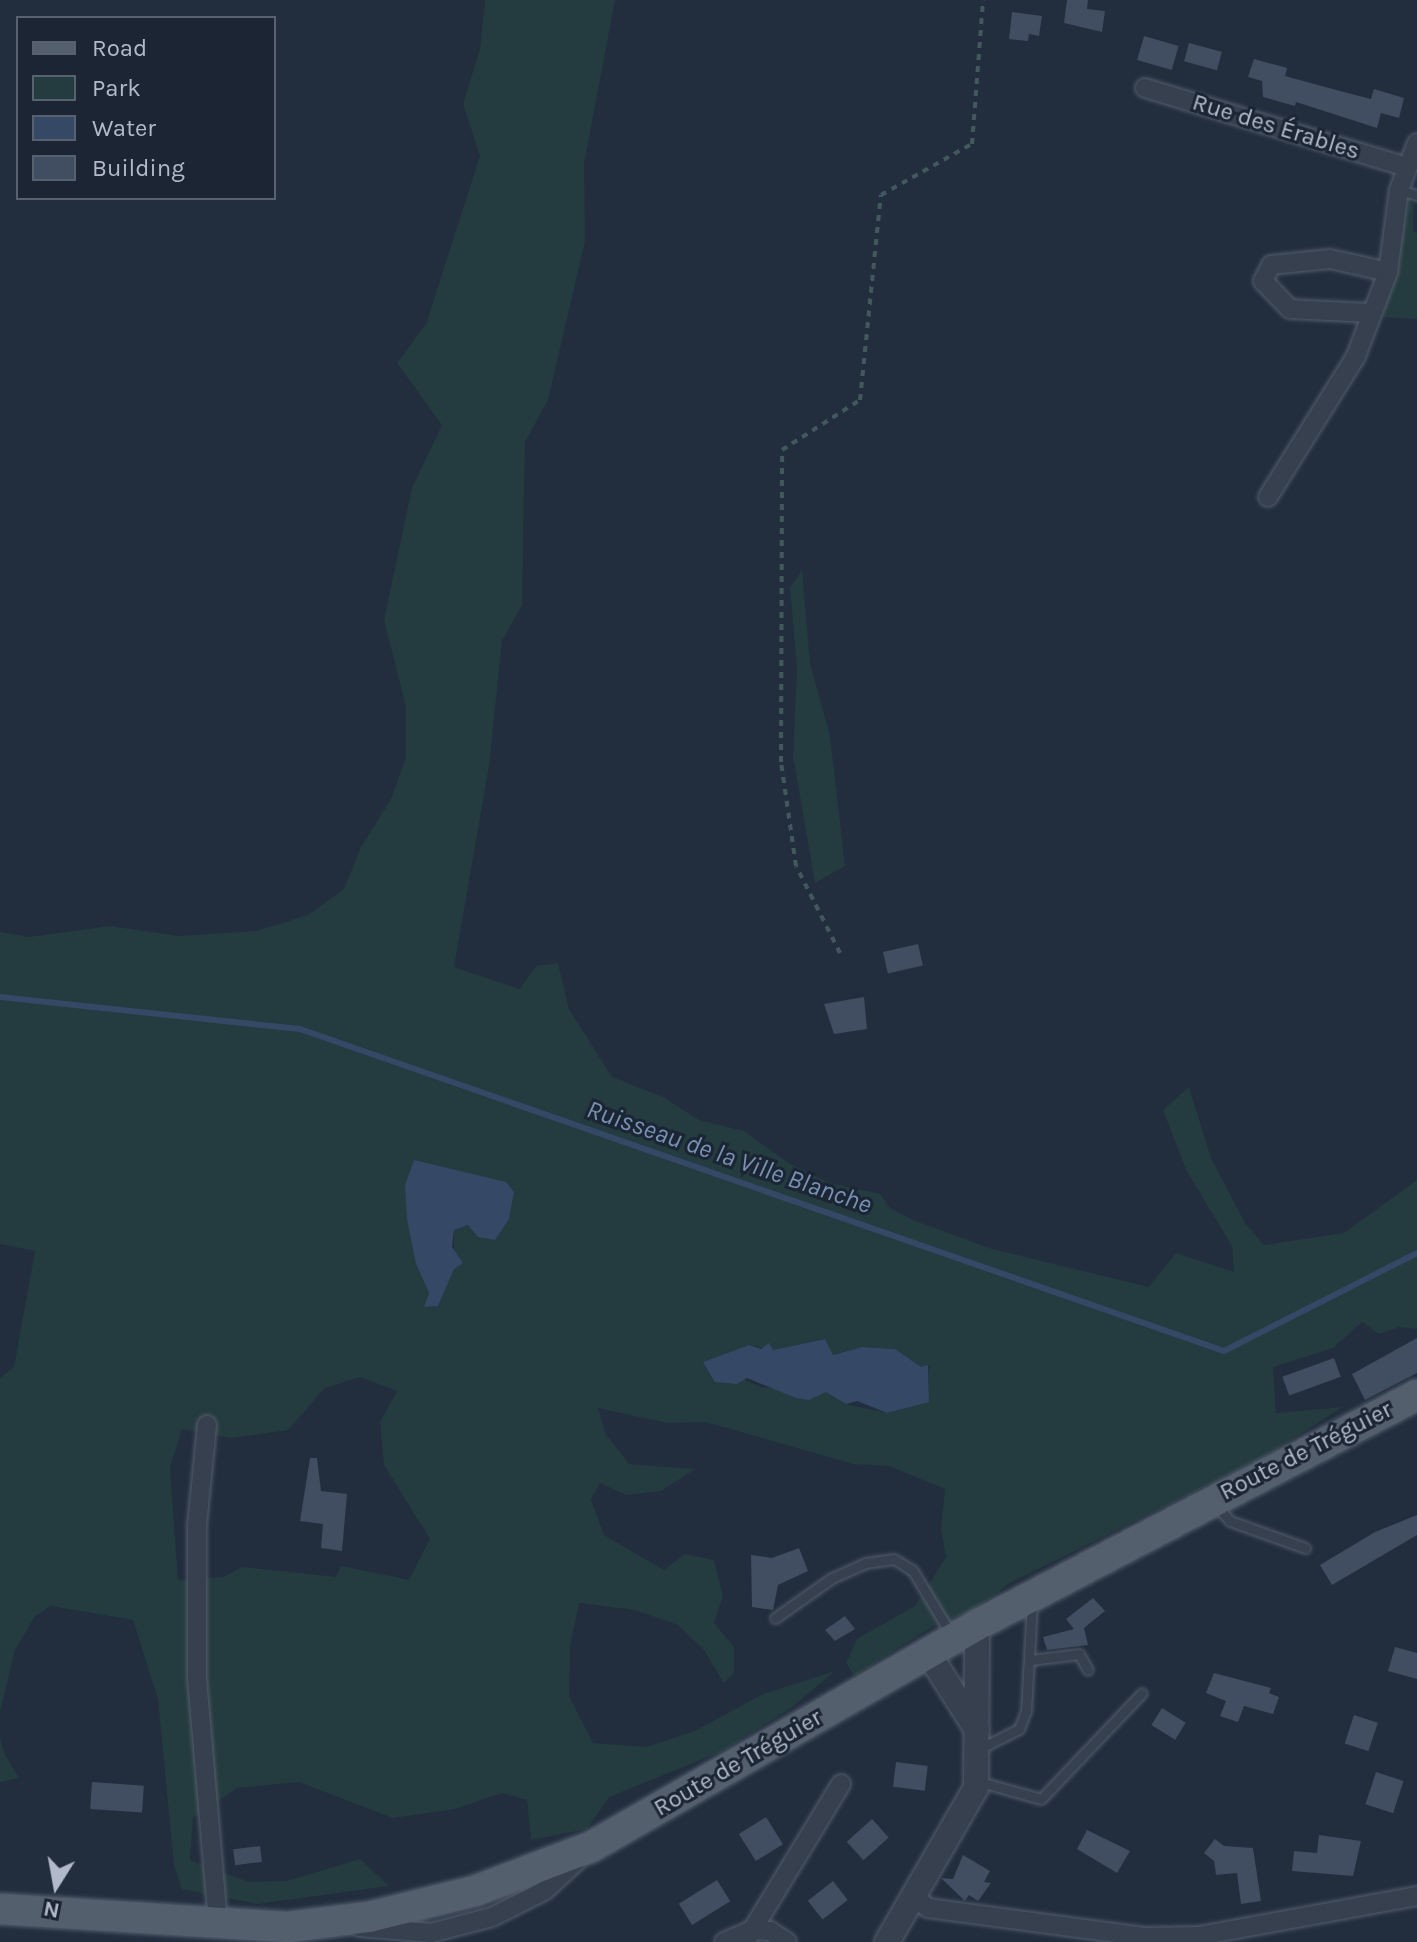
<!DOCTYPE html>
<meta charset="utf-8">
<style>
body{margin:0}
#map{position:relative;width:1417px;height:1942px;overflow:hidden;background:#222e3e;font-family:Karla,sans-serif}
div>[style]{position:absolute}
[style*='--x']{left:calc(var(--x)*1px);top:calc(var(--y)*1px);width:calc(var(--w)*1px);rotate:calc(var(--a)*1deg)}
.green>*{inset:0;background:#243b3f}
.water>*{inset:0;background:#354866}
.stream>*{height:6px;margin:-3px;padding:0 3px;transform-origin:3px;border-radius:3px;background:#354866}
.building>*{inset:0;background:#414d60;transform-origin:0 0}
.path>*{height:4px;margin-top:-2px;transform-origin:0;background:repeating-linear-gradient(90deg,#42585c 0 6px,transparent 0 12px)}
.roads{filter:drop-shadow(0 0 2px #545d6c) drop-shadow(0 0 2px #545d6c)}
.service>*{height:9px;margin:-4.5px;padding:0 4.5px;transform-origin:4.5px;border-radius:4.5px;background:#36404e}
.minor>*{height:18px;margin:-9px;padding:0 9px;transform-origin:9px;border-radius:9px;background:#36404e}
.tertiary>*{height:24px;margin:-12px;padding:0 12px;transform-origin:12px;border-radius:12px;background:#36404e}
.primary>*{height:30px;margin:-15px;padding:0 15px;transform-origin:15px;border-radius:15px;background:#545f6e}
span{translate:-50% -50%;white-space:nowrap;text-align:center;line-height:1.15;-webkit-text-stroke:6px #1b2533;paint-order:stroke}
.street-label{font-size:24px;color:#b2bac9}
.water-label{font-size:26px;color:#7890b2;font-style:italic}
.legend{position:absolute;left:16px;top:16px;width:260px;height:184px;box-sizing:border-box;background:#1b2533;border:2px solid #57616f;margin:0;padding:10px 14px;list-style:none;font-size:24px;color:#b2bac9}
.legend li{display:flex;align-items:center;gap:16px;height:40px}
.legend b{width:40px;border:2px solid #57616f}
.north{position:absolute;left:16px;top:1846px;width:80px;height:80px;-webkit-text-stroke:6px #1b2533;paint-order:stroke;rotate:191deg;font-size:22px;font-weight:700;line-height:32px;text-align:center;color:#b2bac9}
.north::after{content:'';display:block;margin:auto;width:28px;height:36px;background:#b2bac9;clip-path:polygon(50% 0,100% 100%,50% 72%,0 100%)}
</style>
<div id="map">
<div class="green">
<div style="clip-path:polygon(evenodd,485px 0,615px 0,584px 164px,585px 241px,548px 400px,525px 442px,522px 605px,502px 641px,489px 766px,454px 967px,520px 989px,536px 966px,558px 963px,569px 1009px,612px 1077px,663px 1097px,699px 1120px,744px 1131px,787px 1162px,829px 1183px,880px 1194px,890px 1208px,913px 1220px,992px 1249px,1149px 1287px,1176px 1253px,1234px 1272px,1232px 1246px,1186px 1170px,1163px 1110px,1189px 1087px,1211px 1158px,1245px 1223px,1264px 1245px,1344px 1233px,1417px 1180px,1417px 1329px,1399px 1327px,1379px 1334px,1362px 1322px,1333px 1348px,1273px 1367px,1276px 1413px,1343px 1407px,1263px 1458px,1010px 1583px,976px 1609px,932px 1627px,854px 1676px,846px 1663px,857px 1639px,915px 1606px,946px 1557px,941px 1529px,945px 1489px,889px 1466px,853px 1464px,706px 1422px,667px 1423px,598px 1408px,605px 1433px,629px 1464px,695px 1469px,661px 1491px,626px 1495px,600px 1483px,591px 1500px,604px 1535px,664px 1570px,685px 1554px,714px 1560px,723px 1596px,714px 1623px,734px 1647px,734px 1673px,724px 1683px,704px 1650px,678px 1625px,635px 1610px,579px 1603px,570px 1647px,569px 1696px,593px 1743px,646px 1747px,695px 1731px,763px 1694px,835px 1671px,791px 1708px,723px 1751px,609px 1797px,587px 1829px,531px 1840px,527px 1800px,502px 1793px,455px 1809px,393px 1818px,299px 1782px,237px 1788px,193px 1818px,190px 1860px,249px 1882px,287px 1881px,360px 1859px,389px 1886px,257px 1904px,182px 1889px,174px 1866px,158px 1699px,133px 1620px,51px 1606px,35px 1616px,15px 1650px,0 1712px,0 1378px,14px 1367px,35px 1251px,0 1244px,0 932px,29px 937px,110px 926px,179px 936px,256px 931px,308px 915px,344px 889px,361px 847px,391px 799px,406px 757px,406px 707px,384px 620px,412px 488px,442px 425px,397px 363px,426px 324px,480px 156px,463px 104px,480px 49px,485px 0,414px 1160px,433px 1167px,468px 1225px,454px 1230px,454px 1269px,438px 1306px,425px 1307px,429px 1293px,416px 1264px,414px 1160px,485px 0,825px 1339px,832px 1355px,862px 1347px,895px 1349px,921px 1367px,929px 1366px,929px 1401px,887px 1413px,846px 1404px,826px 1391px,761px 1387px,704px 1362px,749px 1345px,773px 1350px,825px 1339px,485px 0,360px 1377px,397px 1391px,380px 1422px,384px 1465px,430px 1539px,409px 1580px,341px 1566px,336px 1577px,242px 1567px,223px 1577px,178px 1580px,170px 1467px,182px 1429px,230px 1438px,288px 1430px,325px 1388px,360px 1377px)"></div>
<div style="clip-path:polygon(1409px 202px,1414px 204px,1413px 231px,1417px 233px,1417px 319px,1383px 317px)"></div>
<div style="clip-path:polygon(802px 570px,810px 663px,830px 736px,845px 866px,815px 883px,793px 756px,797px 668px,790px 588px)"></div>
<div style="clip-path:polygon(0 1737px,4px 1753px,19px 1778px,0 1782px)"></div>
</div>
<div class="water">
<div style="clip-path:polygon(414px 1160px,506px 1182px,514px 1192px,509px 1219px,495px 1240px,478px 1237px,468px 1225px,454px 1230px,452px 1247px,463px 1263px,454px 1269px,438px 1306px,424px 1307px,429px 1293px,416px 1264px,407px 1219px,405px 1185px)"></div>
<div style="clip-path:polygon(825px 1339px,833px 1355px,862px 1347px,895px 1349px,921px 1367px,928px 1365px,929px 1402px,887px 1413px,857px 1401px,846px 1404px,826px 1392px,809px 1400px,796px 1398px,747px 1378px,737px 1384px,715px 1382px,703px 1362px,749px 1345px,761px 1349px,769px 1343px,773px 1350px)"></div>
</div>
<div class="stream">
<div style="--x:0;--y:997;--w:302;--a:6.1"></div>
<div style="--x:300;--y:1029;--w:978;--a:19.21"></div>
<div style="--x:1224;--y:1351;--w:216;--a:-26.9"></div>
</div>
<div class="building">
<div style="clip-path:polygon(1067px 0,1088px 0,1087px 9px,1105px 11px,1102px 32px,1064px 23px)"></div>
<div style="clip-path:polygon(1012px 12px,1042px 16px,1039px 36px,1029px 34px,1028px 41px,1009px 39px)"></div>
<div style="left:1144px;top:36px;width:36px;height:25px;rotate:16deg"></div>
<div style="left:1189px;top:43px;width:34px;height:19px;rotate:15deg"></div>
<div style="clip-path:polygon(1254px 59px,1287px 68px,1285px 76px,1340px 91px,1371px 99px,1374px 89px,1404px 98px,1399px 118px,1381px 113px,1377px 128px,1296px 102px,1295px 106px,1263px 97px,1262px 81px,1248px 77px)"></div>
<div style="left:918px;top:944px;width:22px;height:36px;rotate:77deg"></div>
<div style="clip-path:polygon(864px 997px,867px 1029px,834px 1034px,824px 1004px)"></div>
<div style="clip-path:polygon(1417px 1338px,1417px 1373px,1365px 1400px,1352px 1374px)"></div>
<div style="left:1334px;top:1358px;width:20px;height:55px;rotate:70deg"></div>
<div style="clip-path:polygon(310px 1458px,317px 1458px,321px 1491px,347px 1494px,342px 1551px,321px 1548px,323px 1524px,300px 1521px)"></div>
<div style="clip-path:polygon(1417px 1515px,1417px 1535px,1332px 1585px,1320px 1565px,1375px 1532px)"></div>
<div style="clip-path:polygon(799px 1548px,808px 1571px,778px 1585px,773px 1610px,752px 1607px,751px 1555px,772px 1558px)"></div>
<div style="clip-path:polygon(1093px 1598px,1105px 1611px,1084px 1628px,1088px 1645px,1047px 1650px,1043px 1637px,1074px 1629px,1066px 1619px)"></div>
<div style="clip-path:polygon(845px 1616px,855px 1629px,835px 1641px,825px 1630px)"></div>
<div style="clip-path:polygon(1395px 1647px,1417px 1653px,1417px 1679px,1388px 1671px)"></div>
<div style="clip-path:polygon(1214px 1673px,1271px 1688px,1269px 1693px,1279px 1697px,1273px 1714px,1244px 1706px,1238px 1722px,1220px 1716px,1226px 1701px,1206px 1693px)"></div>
<div style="left:1162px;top:1708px;width:28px;height:20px;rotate:32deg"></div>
<div style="left:1354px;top:1715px;width:25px;height:30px;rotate:18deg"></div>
<div style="left:896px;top:1762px;width:32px;height:25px;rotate:7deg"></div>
<div style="left:1376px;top:1772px;width:29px;height:34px;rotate:18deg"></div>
<div style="left:92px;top:1782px;width:52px;height:27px;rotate:4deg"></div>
<div style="left:766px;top:1817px;width:32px;height:32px;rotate:58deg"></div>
<div style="left:872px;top:1819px;width:25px;height:34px;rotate:48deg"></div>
<div style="clip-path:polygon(1087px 1830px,1130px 1851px,1117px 1873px,1077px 1849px)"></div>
<div style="clip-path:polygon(1319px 1835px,1361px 1841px,1353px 1876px,1292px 1871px,1294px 1851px,1317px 1853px)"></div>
<div style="clip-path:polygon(1215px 1839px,1224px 1846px,1253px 1848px,1261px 1901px,1241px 1904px,1237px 1873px,1216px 1875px,1214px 1861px,1204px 1853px)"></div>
<div style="left:260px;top:1846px;width:16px;height:27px;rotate:83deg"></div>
<div style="clip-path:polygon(963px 1855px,990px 1871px,984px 1882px,991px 1883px,978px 1901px,969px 1895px,965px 1901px,941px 1878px,953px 1879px)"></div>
<div style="left:717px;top:1880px;width:25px;height:45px;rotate:58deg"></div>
<div style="left:833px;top:1881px;width:24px;height:32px;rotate:52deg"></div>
</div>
<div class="path">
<div style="--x:840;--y:953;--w:97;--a:-116.8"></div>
<div style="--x:796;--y:866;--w:105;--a:-98.2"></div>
<div style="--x:781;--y:762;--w:312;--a:-89.8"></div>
<div style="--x:782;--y:450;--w:93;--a:-32.7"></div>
<div style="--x:860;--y:400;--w:206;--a:-84.2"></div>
<div style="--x:881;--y:195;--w:104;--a:-29.3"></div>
<div style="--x:972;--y:144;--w:144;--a:-85.6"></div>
</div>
<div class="roads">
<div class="service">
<div style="--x:1399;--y:190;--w:19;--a:16"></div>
<div style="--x:1216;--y:1505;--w:21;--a:49"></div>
<div style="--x:1230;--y:1521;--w:80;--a:19.8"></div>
<div style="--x:775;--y:1618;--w:70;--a:-35.1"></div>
<div style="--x:832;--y:1578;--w:36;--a:-24"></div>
<div style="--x:865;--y:1563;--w:29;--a:-8"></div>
<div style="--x:894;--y:1559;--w:22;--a:32"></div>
<div style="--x:913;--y:1571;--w:76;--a:59"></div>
<div style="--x:1031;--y:1660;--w:48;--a:-7.1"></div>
<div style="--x:1079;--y:1654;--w:18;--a:61"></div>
<div style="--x:979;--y:1749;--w:45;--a:-26.6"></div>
<div style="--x:1019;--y:1729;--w:19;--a:-69"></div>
<div style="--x:1026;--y:1711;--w:108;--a:-86.8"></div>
<div style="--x:977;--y:1781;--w:66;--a:15.7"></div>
<div style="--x:1041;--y:1799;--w:146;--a:-46.4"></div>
</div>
<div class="minor">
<div style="--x:1145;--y:88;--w:273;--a:16.8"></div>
<div style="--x:1370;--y:313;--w:80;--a:-177.1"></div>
<div style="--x:1290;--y:309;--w:39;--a:-134"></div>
<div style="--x:1263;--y:281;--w:18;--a:-63"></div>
<div style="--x:1271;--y:265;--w:59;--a:-5.8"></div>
<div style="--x:1330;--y:259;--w:59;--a:12.6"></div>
<div style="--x:1268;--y:497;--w:166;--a:-58"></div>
<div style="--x:1356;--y:356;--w:90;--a:-69.1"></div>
<div style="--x:1388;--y:272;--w:83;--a:-82.4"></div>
<div style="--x:1399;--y:190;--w:50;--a:-69"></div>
<div style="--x:207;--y:1425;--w:100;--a:95.7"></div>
<div style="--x:197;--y:1525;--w:153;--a:90"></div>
<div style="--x:197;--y:1678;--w:248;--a:85.1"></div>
<div style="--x:916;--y:1898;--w:16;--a:40"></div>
<div style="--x:928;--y:1908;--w:218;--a:7.6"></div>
<div style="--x:1144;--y:1937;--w:55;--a:-1"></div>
<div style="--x:1199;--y:1936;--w:222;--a:-10.4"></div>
<div style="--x:359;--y:1927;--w:72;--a:4.8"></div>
<div style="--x:431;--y:1933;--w:63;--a:-14.7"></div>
<div style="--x:492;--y:1917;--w:58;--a:-26.6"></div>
<div style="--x:544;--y:1891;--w:49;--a:-42.5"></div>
<div style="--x:724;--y:1942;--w:30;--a:-23"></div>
<div style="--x:752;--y:1930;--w:18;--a:3"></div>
<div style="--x:770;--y:1931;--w:20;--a:33"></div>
<div style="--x:745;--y:1942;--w:185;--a:-58.7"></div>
</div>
<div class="tertiary">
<div style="--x:928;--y:1653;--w:91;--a:57.5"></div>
<div style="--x:887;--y:1942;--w:178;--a:-60"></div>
<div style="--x:976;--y:1788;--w:163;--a:-89.6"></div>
</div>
<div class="primary">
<div style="--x:0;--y:1909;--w:290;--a:3.6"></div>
<div style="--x:289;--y:1927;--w:81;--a:-7.1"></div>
<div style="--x:369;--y:1917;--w:109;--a:-13.8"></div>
<div style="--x:475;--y:1891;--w:124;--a:-20.8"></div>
<div style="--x:591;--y:1847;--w:445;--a:-29.9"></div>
<div style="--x:977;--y:1625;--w:496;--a:-27.6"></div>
</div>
</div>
<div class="street-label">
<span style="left:1276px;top:127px;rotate:17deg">Rue des Érables</span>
<span style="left:1306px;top:1451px;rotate:-27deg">Route de Tréguier</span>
<span style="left:738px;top:1763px;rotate:-30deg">Route de Tréguier</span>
</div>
<div class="water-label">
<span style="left:729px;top:1157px;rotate:19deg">Ruisseau de la Ville Blanche</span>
</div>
<ul class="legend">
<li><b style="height:10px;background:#545f6e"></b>Road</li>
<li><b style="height:22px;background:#243b3f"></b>Park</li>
<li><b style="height:22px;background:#354866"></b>Water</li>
<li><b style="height:22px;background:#414d60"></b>Building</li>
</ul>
<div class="north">N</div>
</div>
